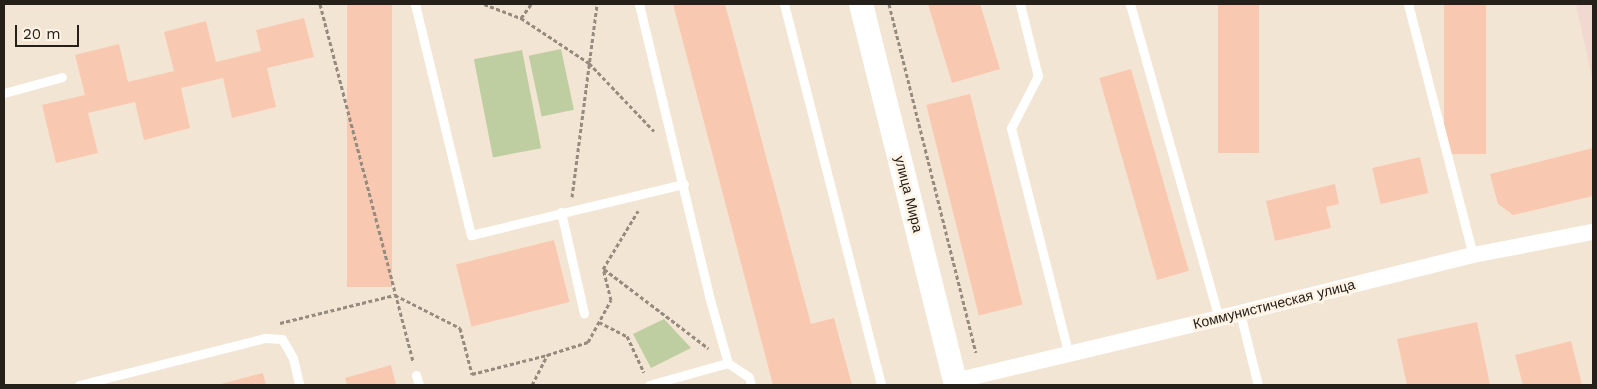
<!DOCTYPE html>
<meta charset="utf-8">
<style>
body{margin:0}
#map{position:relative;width:1597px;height:389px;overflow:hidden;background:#f3e5d3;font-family:"Work Sans",sans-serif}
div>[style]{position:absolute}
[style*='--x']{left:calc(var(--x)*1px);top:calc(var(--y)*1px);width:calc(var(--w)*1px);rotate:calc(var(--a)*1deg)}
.industrial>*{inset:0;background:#f1d8d0}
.green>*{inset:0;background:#becea1;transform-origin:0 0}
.building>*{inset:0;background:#f9c8b1;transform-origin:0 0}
.path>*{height:3px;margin-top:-1.5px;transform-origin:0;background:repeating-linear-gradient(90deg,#958b7e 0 4px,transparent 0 6.5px)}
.service>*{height:9px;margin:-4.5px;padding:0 4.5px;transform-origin:4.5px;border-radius:4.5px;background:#fff}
.minor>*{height:16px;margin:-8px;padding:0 8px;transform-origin:8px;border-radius:8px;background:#fff}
.secondary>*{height:24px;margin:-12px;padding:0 12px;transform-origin:12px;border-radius:12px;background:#fff}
span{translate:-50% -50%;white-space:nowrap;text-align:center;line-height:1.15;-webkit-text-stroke:5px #fef3e4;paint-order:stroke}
.street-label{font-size:14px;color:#252019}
.frame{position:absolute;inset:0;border:5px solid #252019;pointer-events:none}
.scale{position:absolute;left:15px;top:25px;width:64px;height:22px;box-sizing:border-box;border:2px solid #252019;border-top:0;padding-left:6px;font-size:15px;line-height:18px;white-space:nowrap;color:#252019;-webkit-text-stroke:4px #fef3e4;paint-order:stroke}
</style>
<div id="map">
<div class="industrial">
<div style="clip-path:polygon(1576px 4px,1593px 4px,1593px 83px)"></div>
</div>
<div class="green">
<div style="left:561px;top:49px;width:62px;height:33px;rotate:78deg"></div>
<div style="left:522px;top:50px;width:100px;height:49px;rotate:79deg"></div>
<div style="clip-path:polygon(664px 319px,691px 348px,651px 368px,633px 334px)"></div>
</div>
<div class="building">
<div style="left:347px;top:4px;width:45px;height:283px"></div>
<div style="clip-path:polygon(673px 4px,725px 4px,811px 324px,834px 318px,852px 385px,773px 385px)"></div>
<div style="clip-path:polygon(928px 4px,980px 4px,1000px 69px,952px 83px)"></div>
<div style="left:1218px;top:4px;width:41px;height:149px"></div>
<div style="left:1444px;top:4px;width:42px;height:150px"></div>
<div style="clip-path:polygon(304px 18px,314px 57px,267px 68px,276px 107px,232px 118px,223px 78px,181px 88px,190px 128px,144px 140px,135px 102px,88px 113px,98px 153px,56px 163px,42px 105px,85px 95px,75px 55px,119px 44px,128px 82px,174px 71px,164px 32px,206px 21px,216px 62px,261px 51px,256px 30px)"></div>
<div style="left:1131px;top:69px;width:210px;height:33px;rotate:74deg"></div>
<div style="left:970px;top:94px;width:217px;height:45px;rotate:76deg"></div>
<div style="clip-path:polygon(1593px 148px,1593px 196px,1513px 215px,1498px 204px,1490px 174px)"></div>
<div style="left:1420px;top:157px;width:37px;height:49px;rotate:77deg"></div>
<div style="clip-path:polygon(1335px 184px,1339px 204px,1326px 207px,1331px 228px,1275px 241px,1266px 201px)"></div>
<div style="left:554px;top:240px;width:64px;height:101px;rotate:76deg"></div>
<div style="clip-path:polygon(1477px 322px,1490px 385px,1407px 385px,1397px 339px)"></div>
<div style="clip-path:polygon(1571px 341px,1582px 385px,1523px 385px,1515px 355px)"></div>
<div style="clip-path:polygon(391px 365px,396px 385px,347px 385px,345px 378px)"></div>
<div style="clip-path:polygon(263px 373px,266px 385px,217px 385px)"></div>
</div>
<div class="path">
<div style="--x:320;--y:4;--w:370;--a:75.4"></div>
<div style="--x:484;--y:4;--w:40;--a:21"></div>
<div style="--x:521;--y:18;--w:82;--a:33.5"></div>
<div style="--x:589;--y:63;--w:94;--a:46.3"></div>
<div style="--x:889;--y:4;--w:359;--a:76"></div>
<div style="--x:521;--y:18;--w:17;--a:-54"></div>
<div style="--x:572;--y:197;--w:195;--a:-82.6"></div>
<div style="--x:604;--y:269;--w:131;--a:37.2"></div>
<div style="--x:599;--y:322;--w:31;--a:27"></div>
<div style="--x:627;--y:336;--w:40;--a:65"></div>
<div style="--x:280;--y:323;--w:118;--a:-13.7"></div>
<div style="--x:395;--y:295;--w:73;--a:26.9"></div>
<div style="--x:460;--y:328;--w:48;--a:75.4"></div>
<div style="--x:472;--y:374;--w:77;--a:-14.2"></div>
<div style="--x:532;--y:385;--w:34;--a:-63"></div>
<div style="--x:547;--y:355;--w:43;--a:-17.6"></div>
<div style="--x:588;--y:342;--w:48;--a:-61.3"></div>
<div style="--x:611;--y:300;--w:32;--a:-104"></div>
<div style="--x:603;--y:269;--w:68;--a:-58.9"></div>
</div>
<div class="service">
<div style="--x:415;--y:4;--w:238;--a:76.4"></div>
<div style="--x:471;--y:235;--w:219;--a:-13.5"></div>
<div style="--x:639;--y:4;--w:300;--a:76.5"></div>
<div style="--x:709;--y:296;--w:70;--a:74.2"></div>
<div style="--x:728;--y:363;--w:25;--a:34"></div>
<div style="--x:749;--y:377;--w:8;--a:76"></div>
<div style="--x:784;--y:4;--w:393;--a:75.7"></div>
<div style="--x:1020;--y:4;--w:74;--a:76"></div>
<div style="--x:1038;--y:76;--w:59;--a:117.4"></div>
<div style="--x:1011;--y:128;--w:234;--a:75.7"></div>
<div style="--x:1130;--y:4;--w:326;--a:74.2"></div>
<div style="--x:1408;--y:4;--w:259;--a:75.5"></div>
<div style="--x:4;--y:93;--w:60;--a:-15.4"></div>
<div style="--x:561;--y:212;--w:104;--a:77.2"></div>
<div style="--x:1240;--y:313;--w:74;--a:76"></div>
<div style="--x:416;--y:375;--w:10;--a:73"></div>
<div style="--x:79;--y:385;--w:192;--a:-14.2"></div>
<div style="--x:265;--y:338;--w:17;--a:3"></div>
<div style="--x:282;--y:339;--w:22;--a:60"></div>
<div style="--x:293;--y:358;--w:28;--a:77"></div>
<div style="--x:649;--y:385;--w:82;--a:-15.6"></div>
</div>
<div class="minor">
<div style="--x:955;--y:381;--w:293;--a:-13.4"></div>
<div style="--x:1240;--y:313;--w:240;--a:-14"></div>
<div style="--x:1473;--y:255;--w:122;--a:-10.9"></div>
</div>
<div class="secondary">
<div style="--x:861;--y:4;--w:393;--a:76"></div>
</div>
<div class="street-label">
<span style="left:909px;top:194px;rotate:76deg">улица Мира</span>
<span style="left:1274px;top:304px;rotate:-14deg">Коммунистическая улица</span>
</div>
<div class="frame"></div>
<div class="scale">20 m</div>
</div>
